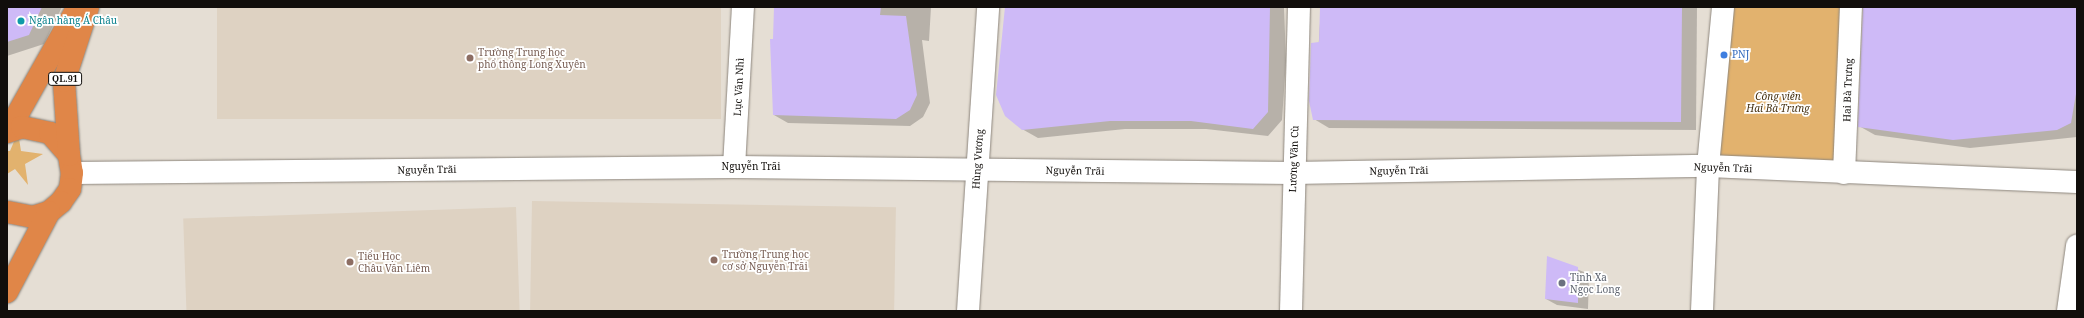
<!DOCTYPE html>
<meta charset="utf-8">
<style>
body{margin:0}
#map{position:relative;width:2084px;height:318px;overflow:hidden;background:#e5ded4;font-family:"Noto Serif",serif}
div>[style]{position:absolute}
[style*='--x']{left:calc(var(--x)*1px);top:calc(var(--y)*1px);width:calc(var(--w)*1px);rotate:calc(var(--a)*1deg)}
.built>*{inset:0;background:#ded2c2;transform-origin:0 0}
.green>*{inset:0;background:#e2b26e;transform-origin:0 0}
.shadow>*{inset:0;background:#0003}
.building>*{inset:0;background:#cebaf7}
.roads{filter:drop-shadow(0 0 1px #8d867d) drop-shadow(0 0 1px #8d867d)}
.minor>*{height:22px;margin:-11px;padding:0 11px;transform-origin:11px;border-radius:11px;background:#fff}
.tertiary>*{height:22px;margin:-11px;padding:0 11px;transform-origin:11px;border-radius:11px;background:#fff}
.trunk>*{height:22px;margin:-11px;padding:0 11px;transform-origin:11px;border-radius:11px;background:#e08648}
.dots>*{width:11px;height:11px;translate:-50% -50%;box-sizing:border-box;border:2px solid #fff;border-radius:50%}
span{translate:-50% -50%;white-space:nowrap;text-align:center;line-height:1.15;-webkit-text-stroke:3.5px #fff;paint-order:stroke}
.shield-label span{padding:1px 3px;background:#fff;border:1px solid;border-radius:3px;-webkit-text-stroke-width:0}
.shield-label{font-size:9px;color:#110e0b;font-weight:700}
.culture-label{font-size:10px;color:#0d838f}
.left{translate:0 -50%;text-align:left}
.education-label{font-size:10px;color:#785e54}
.shop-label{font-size:10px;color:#366cbe}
.street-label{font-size:10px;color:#110e0b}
.park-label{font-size:10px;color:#453010;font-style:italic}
.worship-label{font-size:10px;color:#5b616d}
.frame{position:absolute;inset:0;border:8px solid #110e0b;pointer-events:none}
</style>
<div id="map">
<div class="built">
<div style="left:217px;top:7px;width:504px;height:112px"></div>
<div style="left:532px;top:201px;width:364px;height:110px;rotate:1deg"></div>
<div style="left:516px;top:207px;width:104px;height:333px;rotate:88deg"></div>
</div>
<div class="green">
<div style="left:1717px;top:7px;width:128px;height:159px"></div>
<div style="clip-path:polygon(18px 132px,21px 151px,43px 154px,25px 164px,28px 185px,15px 169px,7px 174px,7px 151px,10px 151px)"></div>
</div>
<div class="shadow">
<div style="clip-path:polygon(7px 7px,62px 7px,44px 44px,7px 56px)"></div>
<div style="clip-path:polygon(775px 7px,931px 7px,929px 41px,922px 40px,930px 103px,923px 117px,910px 126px,788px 123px,774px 115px)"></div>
<div style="clip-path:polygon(1006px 7px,1284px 7px,1286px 61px,1282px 120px,1268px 136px,1206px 129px,1125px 129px,1038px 138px,1022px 129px)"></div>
<div style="clip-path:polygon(1321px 7px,1697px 7px,1696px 130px,1329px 128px,1314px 119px)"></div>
<div style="clip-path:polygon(1864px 7px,2077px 7px,2077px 137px,1970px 148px,1875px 135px,1859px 126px)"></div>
<div style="clip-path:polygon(1548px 258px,1589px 274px,1588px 309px,1557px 305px,1546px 299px)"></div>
</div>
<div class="building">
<div style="clip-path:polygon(7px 7px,42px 7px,29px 35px,7px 42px)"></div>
<div style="clip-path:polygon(774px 7px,881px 7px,880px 15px,906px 16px,917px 95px,910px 110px,896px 119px,773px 115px,770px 39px,773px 39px)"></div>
<div style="clip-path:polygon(1005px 7px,1270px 7px,1268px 112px,1253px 129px,1191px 121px,1110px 121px,1022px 130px,1005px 116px,996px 95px)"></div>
<div style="clip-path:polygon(1320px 7px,1682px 7px,1681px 122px,1313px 120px,1309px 101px,1311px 43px,1319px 42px)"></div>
<div style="clip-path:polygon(1863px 7px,2077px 7px,2077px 88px,2071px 123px,2057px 130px,1953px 140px,1858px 127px)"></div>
<div style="clip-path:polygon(1547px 256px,1578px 267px,1578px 303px,1545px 299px)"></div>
</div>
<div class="roads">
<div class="minor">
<div style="--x:734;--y:167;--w:160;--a:-86.8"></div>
<div style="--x:1291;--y:311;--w:304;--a:-88.5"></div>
<div style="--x:1702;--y:311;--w:145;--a:-87.6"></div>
<div style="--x:2068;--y:311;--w:66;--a:-82.1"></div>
</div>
<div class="tertiary">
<div style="--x:1708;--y:166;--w:160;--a:-84.6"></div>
<div style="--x:72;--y:173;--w:662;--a:-0.52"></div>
<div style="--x:734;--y:167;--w:559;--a:0.61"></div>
<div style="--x:1293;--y:173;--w:415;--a:-1"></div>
<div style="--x:1708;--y:166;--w:369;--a:2.5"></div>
<div style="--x:1844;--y:173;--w:166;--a:-87.6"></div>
<div style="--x:968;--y:311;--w:305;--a:-86.2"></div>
</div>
<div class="trunk">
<div style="--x:8;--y:131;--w:142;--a:-60.6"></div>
<div style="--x:7;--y:132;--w:16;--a:-18"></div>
<div style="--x:22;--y:127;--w:29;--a:12"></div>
<div style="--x:50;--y:133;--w:29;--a:49"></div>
<div style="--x:69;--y:155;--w:18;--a:81"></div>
<div style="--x:72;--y:173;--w:16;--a:97"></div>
<div style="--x:70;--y:189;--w:16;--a:125"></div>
<div style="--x:61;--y:202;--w:16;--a:140"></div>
<div style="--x:49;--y:212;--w:17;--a:163"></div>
<div style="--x:33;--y:217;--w:26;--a:-169"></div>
<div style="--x:69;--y:155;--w:74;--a:-93.9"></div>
<div style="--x:64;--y:81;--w:78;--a:-72"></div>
<div style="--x:7;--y:292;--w:90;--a:-62.3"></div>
</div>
</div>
<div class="dots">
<div style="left:21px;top:21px;background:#0f9aa8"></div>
<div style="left:1724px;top:55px;background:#3f7fe0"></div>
<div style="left:470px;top:58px;background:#8d6e63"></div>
<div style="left:714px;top:260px;background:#8d6e63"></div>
<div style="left:350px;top:262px;background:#8d6e63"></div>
<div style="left:1562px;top:283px;background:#6b7280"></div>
</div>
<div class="shield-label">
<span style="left:65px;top:79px">QL.91</span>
</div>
<div class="culture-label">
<span class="left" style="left:29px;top:21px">Ngân hàng Á Châu</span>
</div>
<div class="education-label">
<span class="left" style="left:478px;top:58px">Trường Trung học<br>phổ thông Long Xuyên</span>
<span class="left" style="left:722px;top:260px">Trường Trung học<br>cơ sở Nguyễn Trãi</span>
<span class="left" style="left:358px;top:262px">Tiểu Học<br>Châu Văn Liêm</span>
</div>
<div class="shop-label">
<span class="left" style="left:1732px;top:55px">PNJ</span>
</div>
<div class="street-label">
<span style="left:739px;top:87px;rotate:-87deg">Lục Văn Nhì</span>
<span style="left:1848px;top:90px;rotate:-88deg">Hai Bà Trưng</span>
<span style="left:978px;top:159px;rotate:-86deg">Hùng Vương</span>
<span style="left:1294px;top:159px;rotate:-88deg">Lương Vãn Cù</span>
<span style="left:751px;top:167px">Nguyễn Trãi</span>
<span style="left:1723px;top:168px;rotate:2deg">Nguyễn Trãi</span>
<span style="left:427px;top:170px;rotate:-1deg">Nguyễn Trãi</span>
<span style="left:1075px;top:171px;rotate:1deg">Nguyễn Trãi</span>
<span style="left:1399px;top:171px;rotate:-1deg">Nguyễn Trãi</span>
</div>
<div class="park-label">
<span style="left:1778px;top:102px">Công viên<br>Hai Bà Trưng</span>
</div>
<div class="worship-label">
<span class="left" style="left:1570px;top:283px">Tịnh Xa<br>Ngọc Long</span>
</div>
<div class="frame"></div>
</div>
